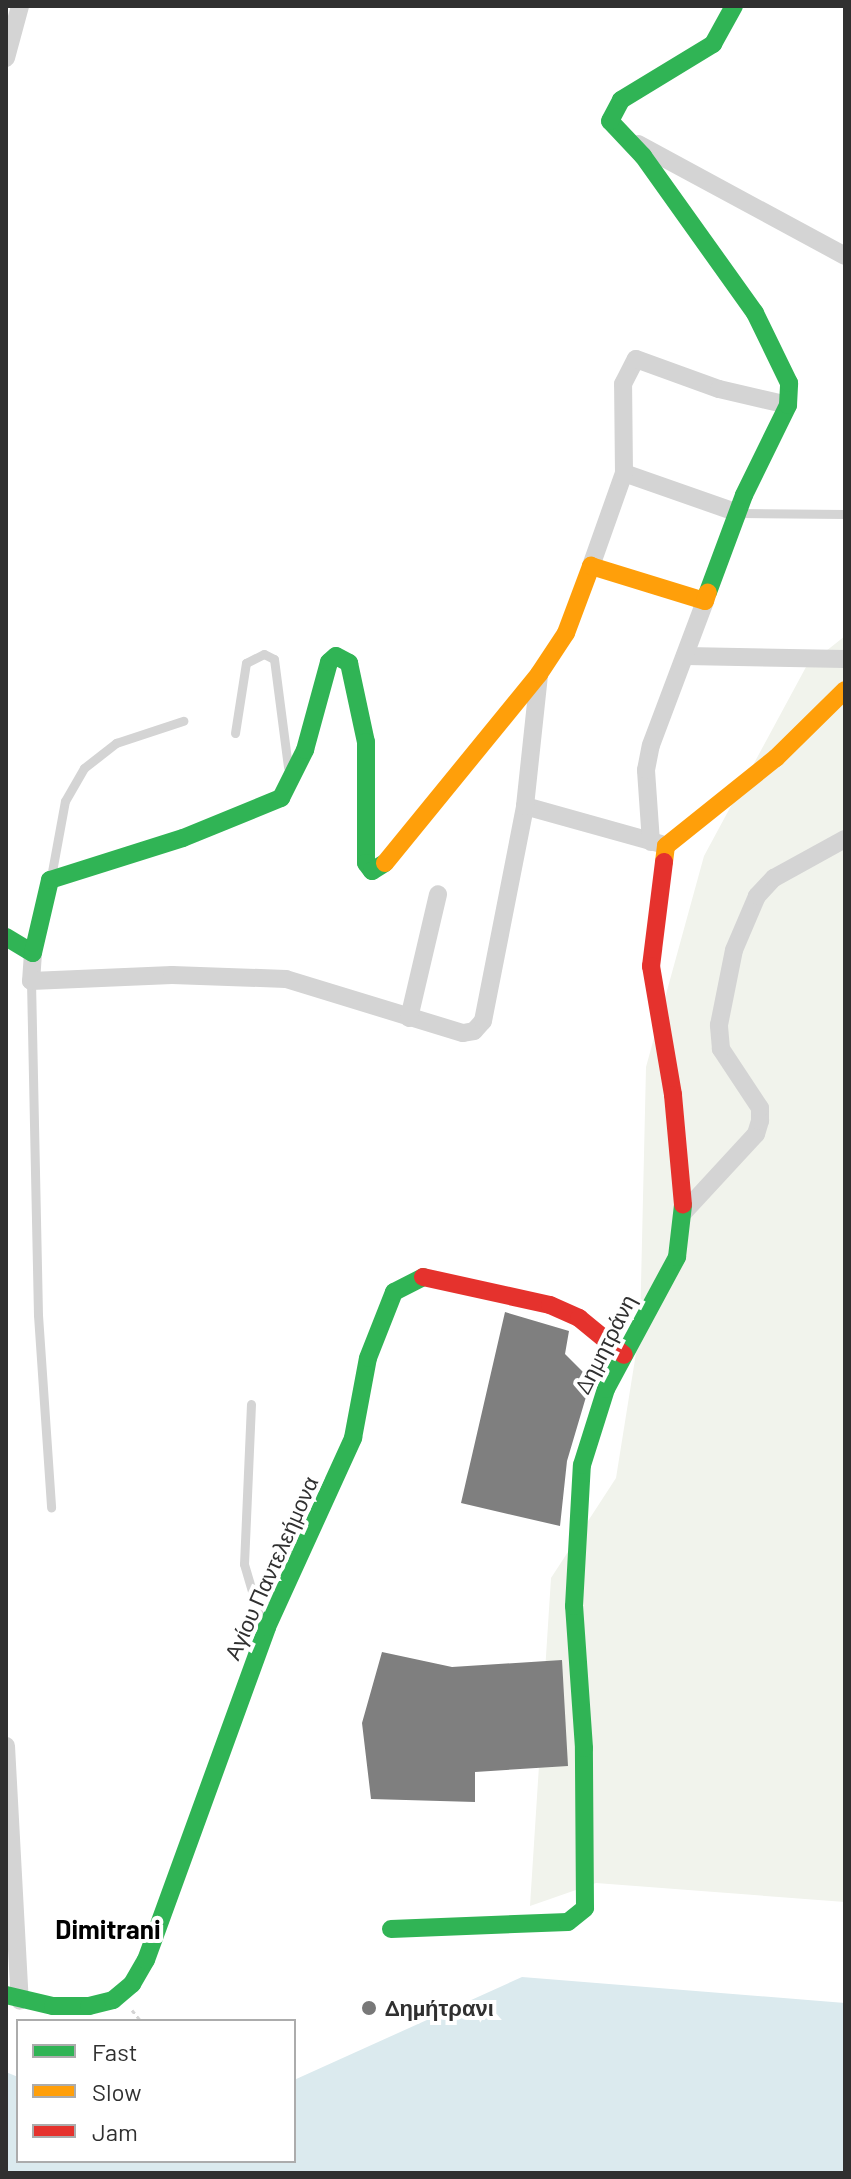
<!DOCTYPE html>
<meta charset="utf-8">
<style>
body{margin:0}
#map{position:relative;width:851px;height:2179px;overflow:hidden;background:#fff;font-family:Barlow,sans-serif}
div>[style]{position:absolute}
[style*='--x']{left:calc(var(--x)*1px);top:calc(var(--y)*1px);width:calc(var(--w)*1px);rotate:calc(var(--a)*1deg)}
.green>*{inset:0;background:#f1f3ec}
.water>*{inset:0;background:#dbeaee}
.building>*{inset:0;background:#7f7f7f}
.path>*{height:3px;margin-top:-1.5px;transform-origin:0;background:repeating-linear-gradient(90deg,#d4d4d4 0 4px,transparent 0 8px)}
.lane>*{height:9px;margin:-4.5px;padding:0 4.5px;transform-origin:4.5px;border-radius:4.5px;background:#d4d4d4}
.street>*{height:18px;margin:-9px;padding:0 9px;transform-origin:9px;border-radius:9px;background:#d4d4d4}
.fast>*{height:18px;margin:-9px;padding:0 9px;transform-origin:9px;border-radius:9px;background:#30b455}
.slow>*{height:18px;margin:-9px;padding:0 9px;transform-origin:9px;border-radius:9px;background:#ff9f0a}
.jam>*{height:18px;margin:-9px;padding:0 9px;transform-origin:9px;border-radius:9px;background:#e5322d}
.dots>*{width:22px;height:22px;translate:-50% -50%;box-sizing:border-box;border:4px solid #fff;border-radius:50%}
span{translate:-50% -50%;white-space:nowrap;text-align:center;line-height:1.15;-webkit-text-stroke:8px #fff;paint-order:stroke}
.street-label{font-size:22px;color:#303030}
.poi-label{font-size:22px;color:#303030;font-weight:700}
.left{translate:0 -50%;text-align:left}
.quarter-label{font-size:26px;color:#000;font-weight:700}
.frame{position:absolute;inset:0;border:8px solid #303030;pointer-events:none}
.legend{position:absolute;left:16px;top:2019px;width:280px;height:144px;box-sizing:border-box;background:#fff;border:2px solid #acacac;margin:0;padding:10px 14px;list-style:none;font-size:24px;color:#303030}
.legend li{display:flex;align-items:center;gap:16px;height:40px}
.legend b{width:40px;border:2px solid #acacac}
</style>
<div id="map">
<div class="green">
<div style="clip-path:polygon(845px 636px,845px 1902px,596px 1883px,530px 1906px,551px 1578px,616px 1478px,640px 1328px,646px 1067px,704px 856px,806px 667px)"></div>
</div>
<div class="water">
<div style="clip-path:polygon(522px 1977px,845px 2003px,845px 2173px,6px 2173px,6px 2072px,18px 2077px,18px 2161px,294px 2161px,294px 2080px)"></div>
</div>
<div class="building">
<div style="clip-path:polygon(505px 1312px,569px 1331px,565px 1354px,591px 1380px,567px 1461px,560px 1526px,461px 1503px)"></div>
<div style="clip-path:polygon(382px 1652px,452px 1667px,562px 1660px,568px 1766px,475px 1772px,475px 1802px,371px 1799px,362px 1723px)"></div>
</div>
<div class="path">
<div style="--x:132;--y:2010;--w:14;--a:51"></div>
</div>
<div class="lane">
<div style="--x:741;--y:513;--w:104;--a:0.6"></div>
<div style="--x:235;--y:733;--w:71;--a:-81.1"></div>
<div style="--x:246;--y:663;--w:20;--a:-27"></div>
<div style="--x:264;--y:654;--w:11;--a:27"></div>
<div style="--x:274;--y:659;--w:109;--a:82.6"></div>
<div style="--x:51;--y:877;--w:77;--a:-79.6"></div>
<div style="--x:65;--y:801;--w:38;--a:-60"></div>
<div style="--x:84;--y:768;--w:41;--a:-38"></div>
<div style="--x:116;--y:743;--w:71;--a:-18.2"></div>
<div style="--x:31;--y:981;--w:334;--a:88.8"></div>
<div style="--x:38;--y:1315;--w:193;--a:86.1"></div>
<div style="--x:251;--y:1404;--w:160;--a:92.5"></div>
<div style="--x:244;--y:1564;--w:64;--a:73.6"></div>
</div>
<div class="street">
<div style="--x:6;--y:58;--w:54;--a:-74.9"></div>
<div style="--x:638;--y:144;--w:235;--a:28.4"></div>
<div style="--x:624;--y:473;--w:121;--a:19.3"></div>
<div style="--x:591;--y:566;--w:99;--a:-70.5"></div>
<div style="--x:624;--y:473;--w:89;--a:-90.6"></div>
<div style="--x:623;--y:384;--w:28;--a:-63"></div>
<div style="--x:636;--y:359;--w:88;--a:19.9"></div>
<div style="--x:719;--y:389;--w:71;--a:13.1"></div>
<div style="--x:686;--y:656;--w:159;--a:1.1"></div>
<div style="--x:525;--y:806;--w:141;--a:15.6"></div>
<div style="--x:651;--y:842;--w:72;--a:-94"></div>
<div style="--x:646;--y:770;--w:25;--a:-79"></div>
<div style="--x:651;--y:745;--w:154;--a:-69.4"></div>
<div style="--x:33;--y:953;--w:28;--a:94"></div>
<div style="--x:31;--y:981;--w:141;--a:-2.4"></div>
<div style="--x:172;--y:975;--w:114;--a:2"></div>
<div style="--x:286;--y:979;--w:185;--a:17"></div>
<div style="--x:463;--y:1033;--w:11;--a:-10"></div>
<div style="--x:474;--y:1031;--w:13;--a:-48"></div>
<div style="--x:483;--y:1021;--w:219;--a:-78.9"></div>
<div style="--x:525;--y:806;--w:133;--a:-83.9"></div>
<div style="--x:409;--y:1018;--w:127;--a:-76.8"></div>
<div style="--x:684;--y:1212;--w:106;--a:-47.3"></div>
<div style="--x:756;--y:1134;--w:14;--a:-73"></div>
<div style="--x:760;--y:1121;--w:13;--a:-90"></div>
<div style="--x:760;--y:1108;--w:71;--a:-123.5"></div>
<div style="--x:721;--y:1049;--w:24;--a:-95"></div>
<div style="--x:719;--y:1025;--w:76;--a:-78.7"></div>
<div style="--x:734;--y:950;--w:59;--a:-66.9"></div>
<div style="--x:757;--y:896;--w:25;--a:-47"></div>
<div style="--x:774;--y:878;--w:81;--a:-28.8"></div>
<div style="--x:6;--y:1746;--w:255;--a:86.9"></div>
</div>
<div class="fast">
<div style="--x:708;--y:592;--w:103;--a:-69.6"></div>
<div style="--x:744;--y:495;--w:100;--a:-63.9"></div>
<div style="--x:788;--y:405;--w:22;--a:-87"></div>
<div style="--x:789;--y:383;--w:78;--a:-115.9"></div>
<div style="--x:755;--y:313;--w:193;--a:-125.5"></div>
<div style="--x:643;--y:156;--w:48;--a:-133.3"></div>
<div style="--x:610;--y:121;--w:24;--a:-62"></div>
<div style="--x:621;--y:100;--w:108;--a:-31.3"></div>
<div style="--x:713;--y:44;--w:43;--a:-61.1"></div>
<div style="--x:6;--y:937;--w:31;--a:31"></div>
<div style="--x:33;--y:953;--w:75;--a:-76.9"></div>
<div style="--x:50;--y:880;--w:139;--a:-17.5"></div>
<div style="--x:183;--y:838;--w:106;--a:-22.2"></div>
<div style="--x:281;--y:798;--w:54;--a:-63.4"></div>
<div style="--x:305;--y:750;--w:91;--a:-74.7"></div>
<div style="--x:329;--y:662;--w:9;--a:-41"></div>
<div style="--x:336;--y:656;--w:15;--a:28"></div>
<div style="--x:349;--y:663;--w:81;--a:77.9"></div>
<div style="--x:366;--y:742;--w:121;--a:90"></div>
<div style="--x:366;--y:863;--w:10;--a:53"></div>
<div style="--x:372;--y:871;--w:15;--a:-32"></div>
<div style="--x:391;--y:1929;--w:177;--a:-2.3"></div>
<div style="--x:568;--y:1922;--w:22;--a:-39"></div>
<div style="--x:585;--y:1908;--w:160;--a:-90.4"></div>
<div style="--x:584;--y:1748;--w:142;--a:-94"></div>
<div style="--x:574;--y:1606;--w:141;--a:-86.8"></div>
<div style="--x:582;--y:1465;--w:80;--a:-72.5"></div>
<div style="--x:606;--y:1389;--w:150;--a:-61.7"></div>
<div style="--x:677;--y:1257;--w:52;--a:-83.4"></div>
<div style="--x:6;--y:1995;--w:48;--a:13.2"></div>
<div style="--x:53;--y:2006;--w:36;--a:0"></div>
<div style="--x:89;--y:2006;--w:25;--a:-14"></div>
<div style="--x:113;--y:2000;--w:25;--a:-40"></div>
<div style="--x:132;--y:1984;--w:28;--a:-60"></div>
<div style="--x:146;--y:1960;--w:354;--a:-70"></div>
<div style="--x:267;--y:1627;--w:208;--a:-65.5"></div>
<div style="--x:353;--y:1438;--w:81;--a:-79.4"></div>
<div style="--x:368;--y:1358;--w:71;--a:-68.5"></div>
<div style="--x:394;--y:1292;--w:33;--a:-27"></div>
</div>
<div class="slow">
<div style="--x:664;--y:862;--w:16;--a:-83"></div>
<div style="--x:666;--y:846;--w:141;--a:-38.7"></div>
<div style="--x:776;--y:758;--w:97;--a:-44.6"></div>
<div style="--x:385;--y:863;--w:244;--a:-50.8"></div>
<div style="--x:539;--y:674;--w:49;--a:-56.6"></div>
<div style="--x:566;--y:633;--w:72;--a:-69.5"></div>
<div style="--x:591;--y:566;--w:119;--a:17.1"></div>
<div style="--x:705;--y:601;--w:9;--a:-72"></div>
</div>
<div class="jam">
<div style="--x:664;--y:862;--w:105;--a:97.1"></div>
<div style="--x:651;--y:966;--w:131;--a:80.3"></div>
<div style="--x:673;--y:1095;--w:110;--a:84.8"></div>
<div style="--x:423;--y:1277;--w:130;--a:12.4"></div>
<div style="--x:550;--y:1305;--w:32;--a:24"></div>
<div style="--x:579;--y:1318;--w:58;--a:39.4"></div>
</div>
<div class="dots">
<div style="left:369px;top:2008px;background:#787878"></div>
</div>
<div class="street-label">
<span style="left:605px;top:1344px;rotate:-63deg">Δημητράνη</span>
<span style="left:271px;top:1568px;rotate:-66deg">Αγίου Παντελεήμονα</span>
</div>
<div class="poi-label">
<span class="left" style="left:385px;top:2008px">Δημήτρανι</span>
</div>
<div class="quarter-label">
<span style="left:108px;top:1929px">Dimitrani</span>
</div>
<div class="frame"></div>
<ul class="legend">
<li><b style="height:10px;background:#30b455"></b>Fast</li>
<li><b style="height:10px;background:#ff9f0a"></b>Slow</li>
<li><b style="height:10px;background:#e5322d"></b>Jam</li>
</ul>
</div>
